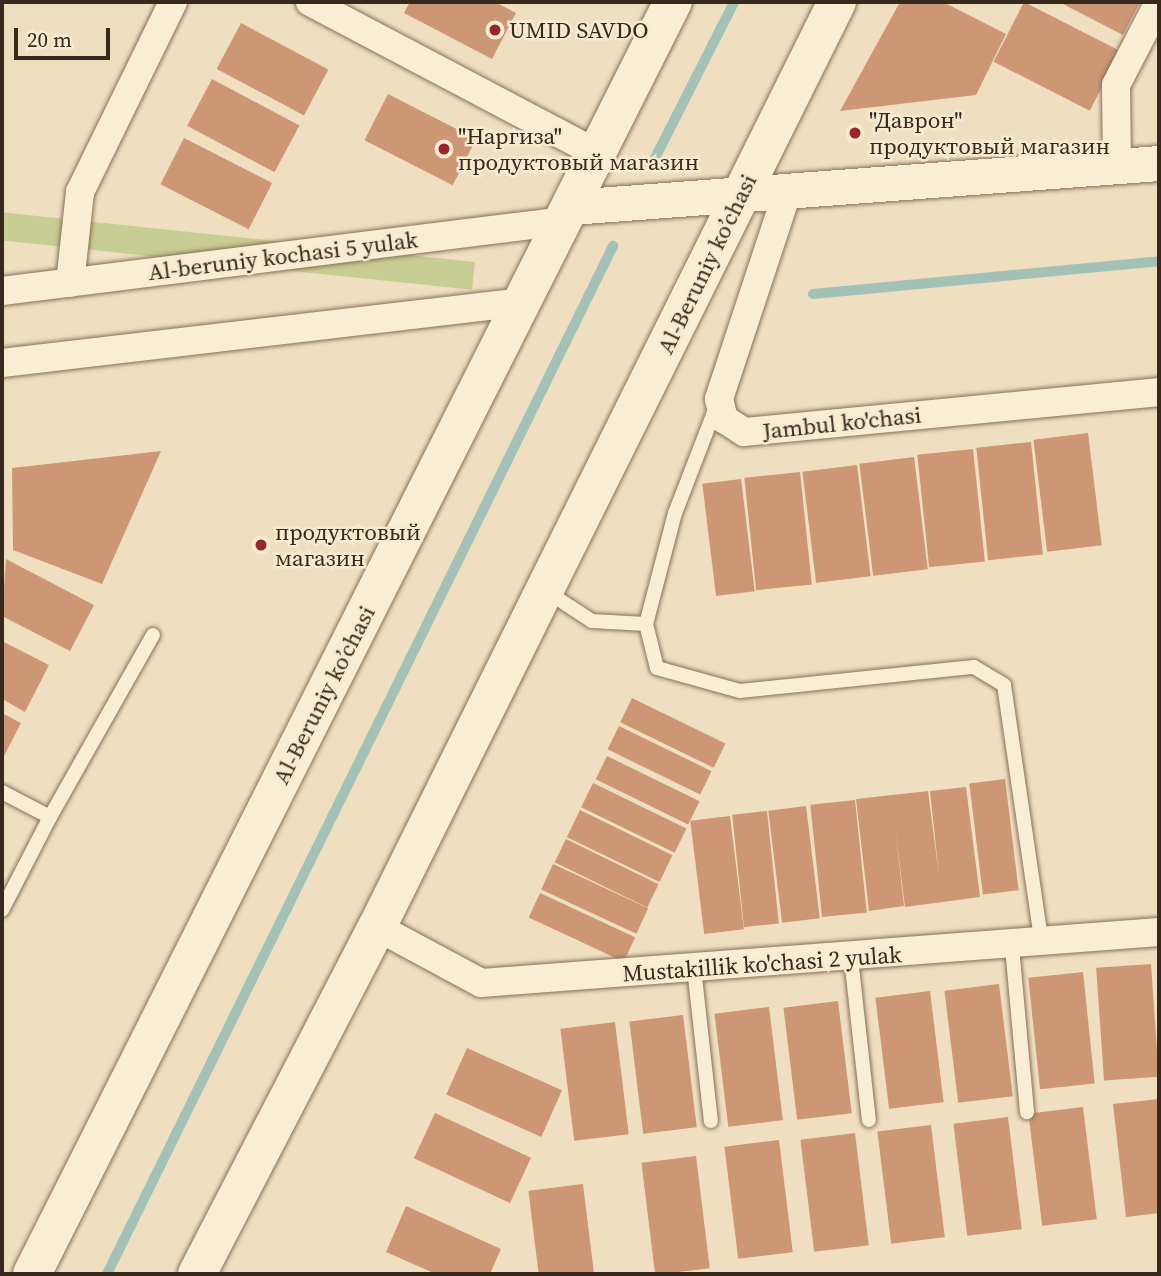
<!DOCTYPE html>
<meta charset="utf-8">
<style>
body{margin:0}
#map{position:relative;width:1161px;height:1276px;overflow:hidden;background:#efdfc0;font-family:"Source Serif 4",serif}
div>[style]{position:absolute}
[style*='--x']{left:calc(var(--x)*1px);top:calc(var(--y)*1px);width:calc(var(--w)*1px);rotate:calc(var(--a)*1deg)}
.green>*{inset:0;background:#c8cd94;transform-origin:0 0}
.stream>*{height:10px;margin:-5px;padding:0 5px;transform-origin:5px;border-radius:5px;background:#a3c1b7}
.building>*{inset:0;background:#cd9776;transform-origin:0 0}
.roads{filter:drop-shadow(0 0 2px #887058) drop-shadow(0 0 2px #887058)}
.service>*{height:14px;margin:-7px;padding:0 7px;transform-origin:7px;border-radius:7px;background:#f9edd4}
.minor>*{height:28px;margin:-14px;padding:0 14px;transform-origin:14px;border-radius:14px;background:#f9edd4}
.tertiary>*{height:35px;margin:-17.5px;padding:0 17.5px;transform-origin:17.5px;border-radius:17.5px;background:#f9edd4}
.secondary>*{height:38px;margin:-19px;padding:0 19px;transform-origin:19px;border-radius:19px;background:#f9edd4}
.dots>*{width:19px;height:19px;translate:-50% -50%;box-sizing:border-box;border:4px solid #f6ead0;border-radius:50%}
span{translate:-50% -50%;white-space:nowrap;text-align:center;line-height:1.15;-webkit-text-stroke:5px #f6ead0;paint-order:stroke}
.poi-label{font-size:23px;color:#37291d}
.left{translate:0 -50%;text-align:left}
.street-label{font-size:23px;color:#37291d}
.frame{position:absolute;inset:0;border:4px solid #37291d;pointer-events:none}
.scale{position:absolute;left:14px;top:28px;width:96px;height:32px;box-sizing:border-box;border:4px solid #37291d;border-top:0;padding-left:9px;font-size:21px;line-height:24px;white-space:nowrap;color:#37291d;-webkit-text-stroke:5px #f6ead0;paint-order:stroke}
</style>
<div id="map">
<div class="green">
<div style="left:475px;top:262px;width:28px;height:476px;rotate:96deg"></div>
</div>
<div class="stream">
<div style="--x:653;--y:162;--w:179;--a:-63.1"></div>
<div style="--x:813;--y:294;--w:348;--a:-5.4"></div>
<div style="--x:107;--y:1274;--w:1146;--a:-63.79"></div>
</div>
<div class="building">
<div style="clip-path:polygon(410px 2px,495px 2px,516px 13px,492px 59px,404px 13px)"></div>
<div style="clip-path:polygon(900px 2px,943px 2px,1006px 34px,976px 95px,840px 111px)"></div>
<div style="left:1024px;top:2px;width:108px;height:67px;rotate:27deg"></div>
<div style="clip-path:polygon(1059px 2px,1140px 2px,1123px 35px)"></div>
<div style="left:241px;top:23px;width:99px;height:52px;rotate:28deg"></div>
<div style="left:212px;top:79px;width:99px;height:53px;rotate:28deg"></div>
<div style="left:388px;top:94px;width:99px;height:52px;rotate:27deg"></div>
<div style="left:184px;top:138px;width:99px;height:52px;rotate:27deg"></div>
<div style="left:1088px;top:433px;width:113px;height:55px;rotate:83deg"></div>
<div style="left:1031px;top:442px;width:113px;height:55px;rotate:84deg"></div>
<div style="left:973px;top:449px;width:113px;height:56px;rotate:84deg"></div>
<div style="clip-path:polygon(161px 451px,102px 584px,13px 550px,12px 468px)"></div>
<div style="left:914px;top:457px;width:113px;height:55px;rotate:83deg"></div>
<div style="left:857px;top:465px;width:112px;height:55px;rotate:83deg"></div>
<div style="left:800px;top:472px;width:113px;height:56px;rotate:84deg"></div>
<div style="left:741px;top:479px;width:113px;height:39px;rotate:83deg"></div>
<div style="clip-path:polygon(6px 559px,94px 605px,70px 651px,2px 616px)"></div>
<div style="clip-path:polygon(2px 641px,49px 665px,25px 712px,2px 699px)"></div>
<div style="left:632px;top:698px;width:104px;height:27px;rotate:26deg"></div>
<div style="clip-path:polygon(2px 713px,21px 723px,2px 760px)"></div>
<div style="left:619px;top:726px;width:103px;height:26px;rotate:26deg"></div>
<div style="left:607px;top:756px;width:103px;height:26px;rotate:26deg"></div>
<div style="left:1005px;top:779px;width:112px;height:36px;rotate:83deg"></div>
<div style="left:593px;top:783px;width:104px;height:27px;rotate:26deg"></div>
<div style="clip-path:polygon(966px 787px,980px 897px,905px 907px,895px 828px,904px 906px,869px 911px,856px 799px,928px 791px,939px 875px,930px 791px)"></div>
<div style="left:855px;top:800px;width:113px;height:45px;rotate:84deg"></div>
<div style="left:806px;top:806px;width:113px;height:38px;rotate:83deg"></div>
<div style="left:580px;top:810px;width:103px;height:30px;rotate:26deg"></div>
<div style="left:767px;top:811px;width:113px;height:35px;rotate:84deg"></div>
<div style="left:730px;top:816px;width:114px;height:40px;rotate:83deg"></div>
<div style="left:566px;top:839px;width:103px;height:26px;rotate:26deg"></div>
<div style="left:553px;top:864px;width:105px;height:28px;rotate:25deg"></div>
<div style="left:540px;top:893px;width:105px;height:27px;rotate:25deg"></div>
<div style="left:1151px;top:964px;width:113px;height:55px;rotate:86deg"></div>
<div style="left:1083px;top:972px;width:112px;height:55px;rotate:84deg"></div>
<div style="left:999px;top:984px;width:113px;height:55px;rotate:83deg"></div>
<div style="left:930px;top:991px;width:112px;height:55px;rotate:83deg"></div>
<div style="left:838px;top:1001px;width:113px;height:55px;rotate:83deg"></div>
<div style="left:769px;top:1007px;width:114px;height:55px;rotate:83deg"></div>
<div style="left:683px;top:1015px;width:113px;height:54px;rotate:83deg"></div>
<div style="left:615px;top:1022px;width:113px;height:55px;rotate:83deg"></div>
<div style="left:467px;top:1048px;width:104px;height:51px;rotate:24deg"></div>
<div style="clip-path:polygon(1159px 1099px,1159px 1213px,1126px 1217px,1113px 1104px)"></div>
<div style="left:1083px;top:1107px;width:113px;height:55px;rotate:83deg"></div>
<div style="left:435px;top:1113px;width:106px;height:50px;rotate:25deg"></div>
<div style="left:1008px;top:1117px;width:113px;height:55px;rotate:83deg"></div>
<div style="left:931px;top:1125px;width:113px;height:54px;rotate:83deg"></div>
<div style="left:855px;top:1133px;width:113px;height:55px;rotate:83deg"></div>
<div style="left:779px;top:1140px;width:113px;height:55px;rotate:83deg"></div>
<div style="left:696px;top:1156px;width:113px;height:55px;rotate:83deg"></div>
<div style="left:583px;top:1184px;width:91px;height:55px;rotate:83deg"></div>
<div style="clip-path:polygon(406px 1206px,501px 1249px,490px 1274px,436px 1274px,386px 1252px)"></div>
</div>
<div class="roads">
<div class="service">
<div style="--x:716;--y:407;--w:114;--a:111.1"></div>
<div style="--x:675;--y:513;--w:115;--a:104.6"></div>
<div style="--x:646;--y:624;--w:45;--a:76"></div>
<div style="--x:657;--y:668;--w:86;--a:15.5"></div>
<div style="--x:740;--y:691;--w:235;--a:-5.9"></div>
<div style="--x:974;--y:667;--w:35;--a:31"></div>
<div style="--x:1004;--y:685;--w:263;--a:81.7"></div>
<div style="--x:546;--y:591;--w:55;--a:33.1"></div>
<div style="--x:592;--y:621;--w:54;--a:3.2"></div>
<div style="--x:2;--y:792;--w:54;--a:27.5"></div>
<div style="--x:50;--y:817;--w:209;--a:-60.5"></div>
<div style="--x:2;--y:910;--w:105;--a:-62.7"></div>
<div style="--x:1012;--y:947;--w:166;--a:84.8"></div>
<div style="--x:851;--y:958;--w:163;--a:83.7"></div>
<div style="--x:694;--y:968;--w:154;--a:83.7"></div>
</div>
<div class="minor">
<div style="--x:310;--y:2;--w:326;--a:27.8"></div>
<div style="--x:1117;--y:168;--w:83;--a:-90.7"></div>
<div style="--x:1116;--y:85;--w:93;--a:-62.6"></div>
<div style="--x:787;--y:193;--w:217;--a:108.3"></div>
<div style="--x:719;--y:399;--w:21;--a:76"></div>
<div style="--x:724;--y:419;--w:24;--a:33"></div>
<div style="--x:744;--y:432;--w:417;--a:-5.5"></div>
<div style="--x:70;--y:283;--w:92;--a:-83.7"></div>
<div style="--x:80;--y:192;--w:212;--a:-63.9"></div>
<div style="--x:2;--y:291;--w:566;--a:-7.1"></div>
<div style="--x:2;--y:363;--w:525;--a:-6.68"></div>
<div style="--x:377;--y:927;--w:118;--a:28.3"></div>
<div style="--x:481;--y:983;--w:680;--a:-4.3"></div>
</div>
<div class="tertiary">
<div style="--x:571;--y:207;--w:590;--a:-4.28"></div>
</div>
<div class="secondary">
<div style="--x:32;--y:1274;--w:1424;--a:-63.26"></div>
<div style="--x:197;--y:1274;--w:391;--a:-62.6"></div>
<div style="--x:377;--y:927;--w:1033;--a:-63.56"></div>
</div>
</div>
<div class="dots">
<div style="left:495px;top:30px;background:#98272c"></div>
<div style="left:855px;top:133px;background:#98272c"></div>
<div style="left:444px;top:149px;background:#98272c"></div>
<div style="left:261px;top:545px;background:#98272c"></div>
</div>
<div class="poi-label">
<span class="left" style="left:509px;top:30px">UMID SAVDO</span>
<span class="left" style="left:869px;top:133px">"Даврон"<br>продуктовый магазин</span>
<span class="left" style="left:458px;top:149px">"Наргиза"<br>продуктовый магазин</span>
<span class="left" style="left:275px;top:545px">продуктовый<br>магазин</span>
</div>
<div class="street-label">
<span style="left:283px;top:256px;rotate:-7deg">Al-beruniy kochasi 5 yulak</span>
<span style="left:707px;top:264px;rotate:-64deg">Al-Beruniy ko’chasi</span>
<span style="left:842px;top:423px;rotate:-6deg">Jambul ko'chasi</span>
<span style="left:324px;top:695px;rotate:-63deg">Al-Beruniy ko’chasi</span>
<span style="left:762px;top:964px;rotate:-4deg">Mustakillik ko'chasi 2 yulak</span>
</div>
<div class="frame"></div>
<div class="scale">20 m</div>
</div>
